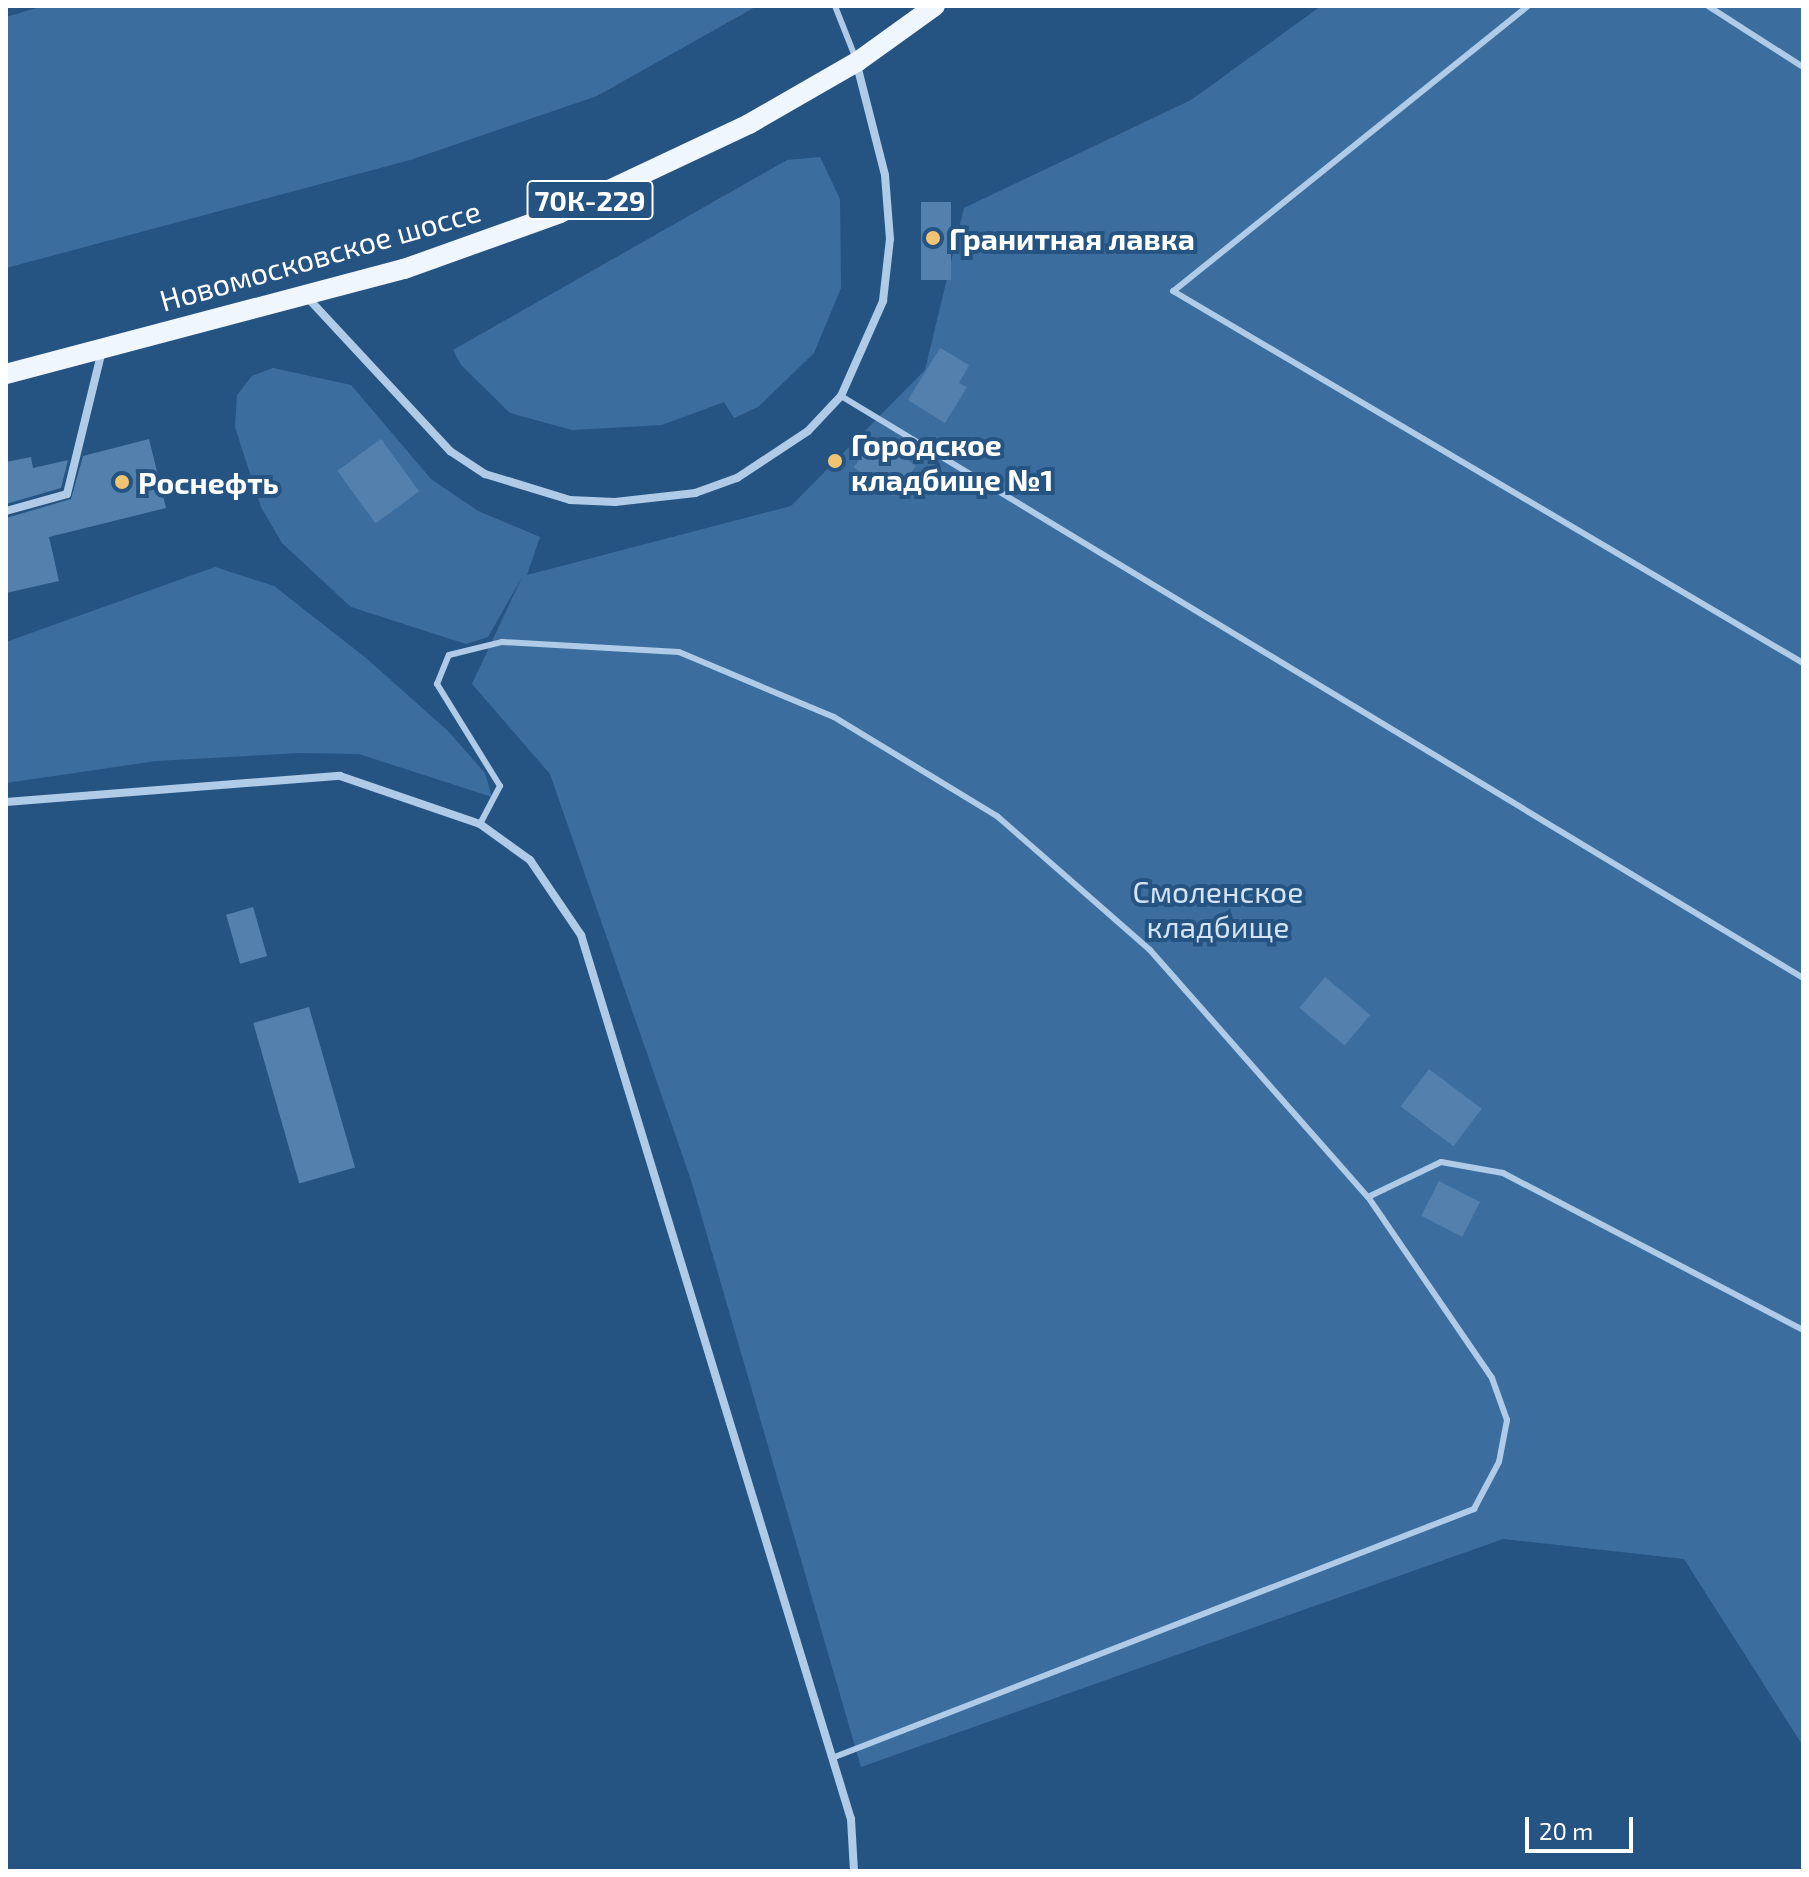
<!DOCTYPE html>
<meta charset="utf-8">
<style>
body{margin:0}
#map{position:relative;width:1809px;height:1877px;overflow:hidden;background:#265482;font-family:"Exo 2",sans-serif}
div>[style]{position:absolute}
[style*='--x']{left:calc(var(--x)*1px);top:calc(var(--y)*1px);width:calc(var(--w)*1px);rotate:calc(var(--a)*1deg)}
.green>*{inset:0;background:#3b6e9f}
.building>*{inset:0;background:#5380ac;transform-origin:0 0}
.service>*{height:6px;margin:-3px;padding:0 3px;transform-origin:3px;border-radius:3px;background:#afcbe7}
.minor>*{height:8px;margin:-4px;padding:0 4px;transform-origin:4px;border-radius:4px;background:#afcbe7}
.primary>*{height:20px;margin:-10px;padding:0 10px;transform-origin:10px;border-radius:10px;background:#f0f6fd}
.dots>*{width:22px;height:22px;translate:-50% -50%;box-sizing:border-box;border:4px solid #265482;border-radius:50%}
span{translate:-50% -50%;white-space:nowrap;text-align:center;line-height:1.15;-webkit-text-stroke:8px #265482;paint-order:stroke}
.shield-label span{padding:2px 6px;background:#265482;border:2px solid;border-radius:6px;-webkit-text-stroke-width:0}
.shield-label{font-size:28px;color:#fff;font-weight:700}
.poi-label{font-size:30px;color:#fff;font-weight:700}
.left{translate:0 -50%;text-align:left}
.street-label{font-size:30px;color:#fff}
.park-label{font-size:30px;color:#d2e4f5}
.frame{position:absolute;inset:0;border:8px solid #fff;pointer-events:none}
.scale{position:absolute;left:1525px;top:1817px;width:108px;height:36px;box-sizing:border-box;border:4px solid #fff;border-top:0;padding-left:10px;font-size:24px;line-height:28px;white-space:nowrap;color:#fff;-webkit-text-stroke:6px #265482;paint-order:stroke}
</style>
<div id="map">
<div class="green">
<div style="clip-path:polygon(43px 6px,757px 6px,597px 96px,410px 160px,6px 268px,6px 17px)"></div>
<div style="clip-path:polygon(1321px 6px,1803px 6px,1803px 1746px,1684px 1559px,1503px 1539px,861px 1767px,691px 1180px,550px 774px,472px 684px,522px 577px,488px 637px,466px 644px,351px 607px,282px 543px,261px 507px,235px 427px,237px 395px,252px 376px,273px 368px,351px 385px,431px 479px,478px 511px,540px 537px,527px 575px,791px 506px,925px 370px,964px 208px,1191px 100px)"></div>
<div style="clip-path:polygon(820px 157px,840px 199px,841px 288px,814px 353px,758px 407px,734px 418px,724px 402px,662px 425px,572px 430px,510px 413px,461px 365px,453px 350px,787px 160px)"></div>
<div style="clip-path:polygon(215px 567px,274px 586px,366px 658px,448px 731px,485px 773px,492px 797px,359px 754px,299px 753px,156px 761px,6px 783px,6px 642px)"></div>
</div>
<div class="building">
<div style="left:921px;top:202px;width:30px;height:78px"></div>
<div style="clip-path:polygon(940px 348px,969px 365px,959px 383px,967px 387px,945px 423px,908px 400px)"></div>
<div style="left:875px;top:437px;width:50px;height:37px;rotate:35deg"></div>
<div style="clip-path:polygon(149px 439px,166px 508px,49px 537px,59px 581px,6px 593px,6px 518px,71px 499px,83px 456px)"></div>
<div style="left:381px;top:439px;width:65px;height:54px;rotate:54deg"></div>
<div style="clip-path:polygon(31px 457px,33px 468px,68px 460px,61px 488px,6px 504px,6px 462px)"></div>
<div style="left:253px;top:907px;width:51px;height:28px;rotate:74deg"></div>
<div style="left:1325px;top:977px;width:59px;height:40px;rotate:40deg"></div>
<div style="left:309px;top:1007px;width:167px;height:58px;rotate:74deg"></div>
<div style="left:1429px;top:1069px;width:66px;height:47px;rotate:37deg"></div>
<div style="left:1439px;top:1181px;width:46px;height:39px;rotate:27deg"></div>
</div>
<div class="service">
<div style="--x:835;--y:6;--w:57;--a:68.4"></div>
<div style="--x:1528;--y:6;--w:455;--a:141.2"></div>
<div style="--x:1173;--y:291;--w:732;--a:30.56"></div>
<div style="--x:1708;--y:6;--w:113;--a:32.7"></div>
<div style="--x:841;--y:396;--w:1124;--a:31.17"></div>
<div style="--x:480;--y:824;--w:43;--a:-62.2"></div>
<div style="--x:500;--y:786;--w:120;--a:-121.7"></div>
<div style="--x:437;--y:684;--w:31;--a:-68"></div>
<div style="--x:449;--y:655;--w:55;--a:-13.8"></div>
<div style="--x:502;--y:642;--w:177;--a:3.2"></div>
<div style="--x:679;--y:652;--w:168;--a:22.8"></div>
<div style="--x:834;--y:717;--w:191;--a:31.3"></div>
<div style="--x:997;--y:816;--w:203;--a:41.2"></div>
<div style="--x:1150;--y:950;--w:329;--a:48.6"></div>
<div style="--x:1368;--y:1197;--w:81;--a:-25.6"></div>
<div style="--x:1441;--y:1162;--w:63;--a:10.1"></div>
<div style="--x:1503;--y:1173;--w:339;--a:27.6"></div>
<div style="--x:832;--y:1758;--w:689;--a:-21.2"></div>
<div style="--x:1474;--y:1509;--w:53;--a:-62"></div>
<div style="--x:1499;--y:1462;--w:43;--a:-79.2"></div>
<div style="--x:1507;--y:1420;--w:45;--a:-109.7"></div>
<div style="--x:1492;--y:1378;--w:219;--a:-124.4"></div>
</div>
<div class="minor">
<div style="--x:306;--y:296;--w:212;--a:47.1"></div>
<div style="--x:450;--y:451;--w:42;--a:33.3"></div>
<div style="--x:485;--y:474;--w:89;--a:17"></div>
<div style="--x:570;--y:500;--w:45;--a:2.5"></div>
<div style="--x:615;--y:502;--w:81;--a:-6.4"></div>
<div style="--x:695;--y:493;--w:45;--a:-19.7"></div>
<div style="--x:737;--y:478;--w:85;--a:-33.5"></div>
<div style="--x:808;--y:431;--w:48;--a:-46.7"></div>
<div style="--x:841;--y:396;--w:104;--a:-66.1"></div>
<div style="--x:883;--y:301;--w:62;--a:-83.6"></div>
<div style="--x:890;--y:239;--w:64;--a:-94.5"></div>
<div style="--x:885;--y:175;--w:114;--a:-104.3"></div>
<div style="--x:6;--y:511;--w:63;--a:-15.6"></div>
<div style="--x:67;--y:494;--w:148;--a:-76.3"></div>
<div style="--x:6;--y:802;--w:335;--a:-4.5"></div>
<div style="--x:340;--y:776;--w:148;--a:18.9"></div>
<div style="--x:480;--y:824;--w:62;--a:35.8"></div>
<div style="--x:530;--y:860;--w:91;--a:55.8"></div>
<div style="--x:581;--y:935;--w:924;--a:73.02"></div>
<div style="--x:851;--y:1819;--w:52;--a:86.7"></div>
</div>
<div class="primary">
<div style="--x:6;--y:374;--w:412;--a:-14.8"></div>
<div style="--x:404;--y:269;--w:166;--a:-19.7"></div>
<div style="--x:560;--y:213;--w:209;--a:-25.2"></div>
<div style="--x:749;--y:124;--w:125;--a:-29.9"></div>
<div style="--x:857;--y:62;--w:96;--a:-35.7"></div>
</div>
<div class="dots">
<div style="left:933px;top:238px;background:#efc574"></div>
<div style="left:835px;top:461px;background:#efc574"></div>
<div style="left:122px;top:482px;background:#efc574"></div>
</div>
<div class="shield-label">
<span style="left:590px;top:200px">70К-229</span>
</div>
<div class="poi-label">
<span class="left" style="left:949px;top:238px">Гранитная лавка</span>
<span class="left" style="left:851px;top:461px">Городское<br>кладбище №1</span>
<span class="left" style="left:138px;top:482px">Роснефть</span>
</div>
<div class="street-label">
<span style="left:320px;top:255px;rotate:-16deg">Новомосковское шоссе</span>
</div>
<div class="park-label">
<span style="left:1218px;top:908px">Смоленское<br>кладбище</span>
</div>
<div class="frame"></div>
<div class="scale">20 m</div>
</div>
